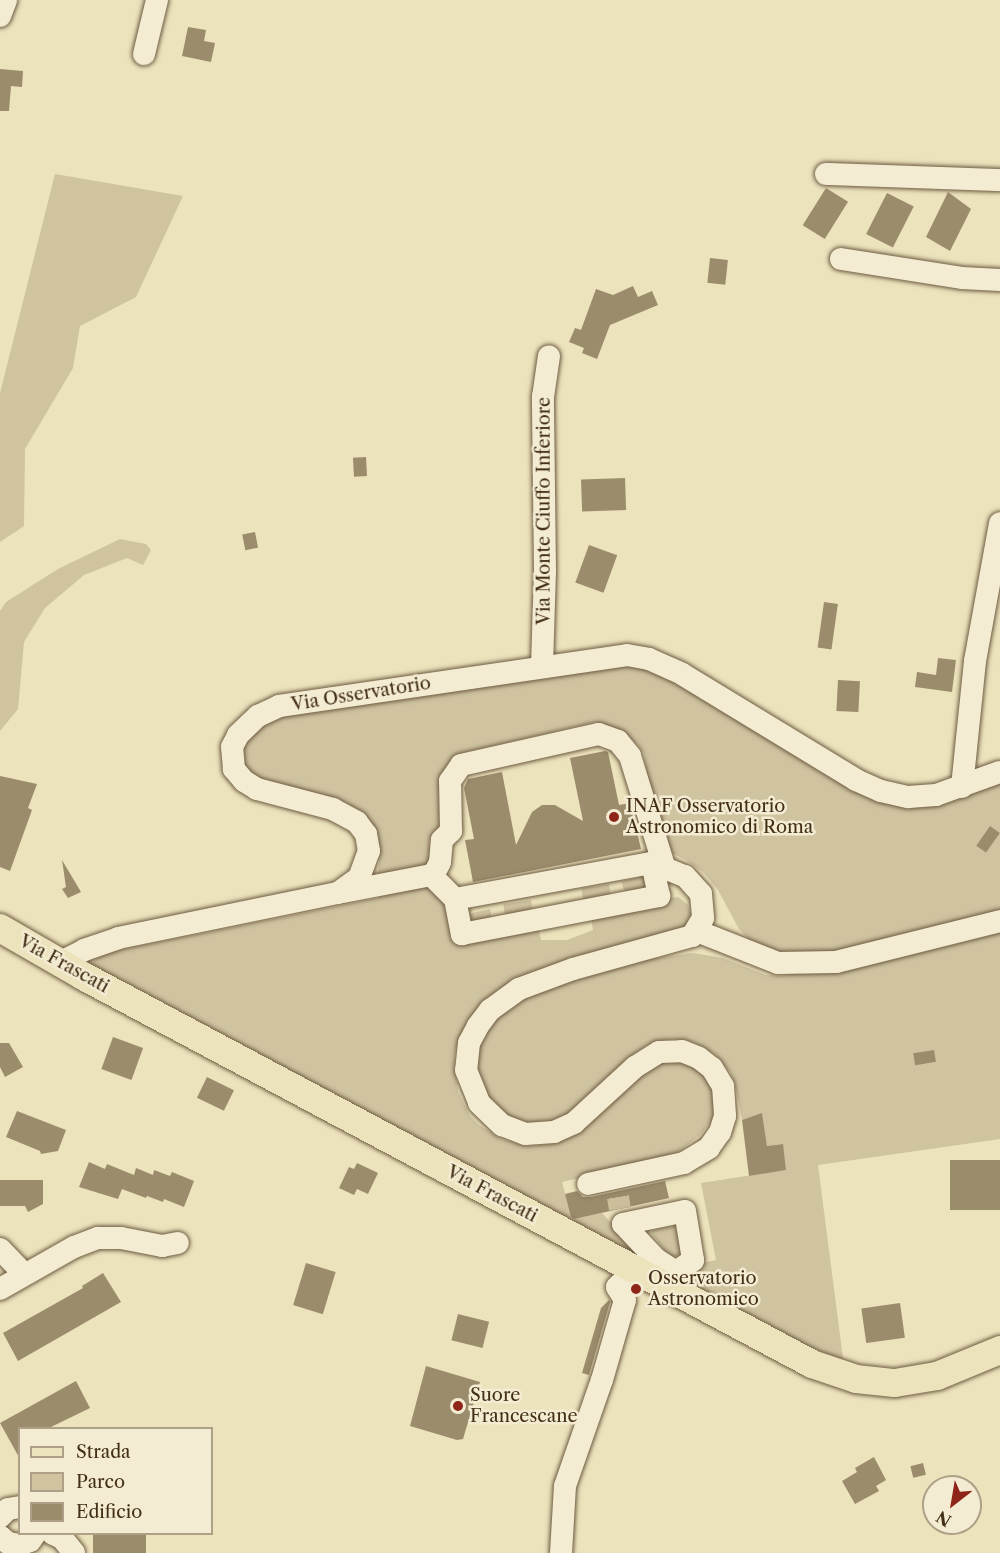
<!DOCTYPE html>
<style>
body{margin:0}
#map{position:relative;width:1000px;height:1553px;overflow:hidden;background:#ece2bc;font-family:"Libre Caslon Text",serif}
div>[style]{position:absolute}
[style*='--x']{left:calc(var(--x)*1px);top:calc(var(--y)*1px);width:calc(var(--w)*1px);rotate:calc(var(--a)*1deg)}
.green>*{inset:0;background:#cfc3a0;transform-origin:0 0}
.building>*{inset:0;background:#9b8c6c;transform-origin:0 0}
.minor-tunnel>*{height:22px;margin-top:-11px;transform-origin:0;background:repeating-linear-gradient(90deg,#cabe9b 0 22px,transparent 0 33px)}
.roads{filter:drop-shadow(0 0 2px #6d5b40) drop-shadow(0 0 2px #6d5b40)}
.minor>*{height:22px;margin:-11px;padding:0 11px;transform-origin:11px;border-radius:11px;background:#f3ecd3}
.major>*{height:28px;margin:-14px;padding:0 14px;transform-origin:14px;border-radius:14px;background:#ece2bc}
.dots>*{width:16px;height:16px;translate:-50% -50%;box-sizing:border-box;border:3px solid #f3ecd3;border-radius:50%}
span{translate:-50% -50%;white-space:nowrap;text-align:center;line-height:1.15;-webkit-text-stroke:5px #f3ecd3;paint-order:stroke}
.street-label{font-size:18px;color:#432e16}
.poi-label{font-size:18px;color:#432e16}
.left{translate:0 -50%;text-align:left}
.legend{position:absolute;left:18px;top:1427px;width:195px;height:108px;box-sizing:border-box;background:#f3ecd3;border:2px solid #ada087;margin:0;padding:8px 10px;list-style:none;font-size:18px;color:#432e16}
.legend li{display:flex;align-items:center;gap:12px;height:30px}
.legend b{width:30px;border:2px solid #ada087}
.north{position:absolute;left:922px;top:1475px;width:60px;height:60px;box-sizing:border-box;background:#f3ecd3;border:2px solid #ada087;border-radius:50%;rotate:211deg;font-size:16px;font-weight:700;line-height:24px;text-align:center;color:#432e16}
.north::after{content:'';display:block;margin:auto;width:21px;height:27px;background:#8f2418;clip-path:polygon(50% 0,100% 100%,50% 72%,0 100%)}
</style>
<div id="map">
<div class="green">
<div style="clip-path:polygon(55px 174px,183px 196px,136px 297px,80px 326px,73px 368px,25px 449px,24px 526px,0 542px,0 393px)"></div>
<div style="clip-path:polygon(120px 539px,146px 544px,151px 550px,143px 565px,127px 558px,84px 575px,45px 608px,24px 642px,18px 709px,0 731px,0 611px,6px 602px,58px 569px)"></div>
<div style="clip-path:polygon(611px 665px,636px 666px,666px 675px,877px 801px,889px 804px,913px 808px,940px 805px,1000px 781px,1000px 1139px,818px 1165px,845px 1374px,682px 1282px,703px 1267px,702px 1263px,716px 1260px,701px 1183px,786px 1170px,782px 1144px,767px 1146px,762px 1114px,742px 1120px,735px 1084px,731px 1073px,716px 1055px,696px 1043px,684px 1040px,672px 1039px,649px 1044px,629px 1057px,589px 1099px,562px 1119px,536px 1126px,491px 1109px,471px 1067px,491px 1017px,533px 993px,648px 959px,693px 953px,723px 958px,766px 975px,782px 976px,800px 972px,756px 947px,739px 929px,718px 890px,704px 873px,686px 860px,666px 850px,655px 825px,644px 754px,637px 744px,620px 730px,595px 722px,462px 753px,443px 827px,429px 840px,430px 865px,377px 879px,380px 855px,378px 836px,262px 788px,237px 760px,238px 751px,266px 718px)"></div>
<div style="left:649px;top:875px;width:13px;height:28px;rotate:77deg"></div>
<div style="clip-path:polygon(433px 883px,445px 895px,454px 944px,538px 927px,541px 940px,567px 940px,593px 930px,591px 915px,666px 899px,678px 897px,687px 904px,691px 914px,684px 928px,575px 964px,459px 1039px,455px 1052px,454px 1065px,458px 1092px,470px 1116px,479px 1125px,501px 1139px,526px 1146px,552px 1144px,576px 1134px,644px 1071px,661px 1061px,690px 1062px,711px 1082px,715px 1110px,712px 1120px,700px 1135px,671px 1157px,562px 1182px,572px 1219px,602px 1213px,642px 1258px,88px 967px,100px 954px,379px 898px,378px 893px)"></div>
<div style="left:609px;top:884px;width:13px;height:28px;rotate:81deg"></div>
<div style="left:531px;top:900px;width:13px;height:28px;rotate:81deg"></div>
<div style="left:490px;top:909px;width:13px;height:28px;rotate:77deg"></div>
<div style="clip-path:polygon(675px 1226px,682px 1253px,671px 1258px,651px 1233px,653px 1230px)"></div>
</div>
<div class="building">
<div style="clip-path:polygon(188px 27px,206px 30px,204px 41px,215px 43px,211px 62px,182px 56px)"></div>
<div style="clip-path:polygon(0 69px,23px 71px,22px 87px,11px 86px,9px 111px,0 111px)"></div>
<div style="left:826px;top:188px;width:26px;height:44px;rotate:32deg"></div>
<div style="clip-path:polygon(948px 192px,971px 209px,950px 251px,926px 237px)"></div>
<div style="left:887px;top:193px;width:30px;height:46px;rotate:27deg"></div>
<div style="left:710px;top:258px;width:18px;height:25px;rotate:6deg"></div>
<div style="clip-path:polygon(633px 286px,638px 297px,652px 291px,658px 305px,610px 325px,597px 359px,582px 353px,584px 348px,569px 342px,575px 328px,581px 330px,596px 289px,613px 295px)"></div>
<div style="left:366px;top:457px;width:19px;height:13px;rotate:87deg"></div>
<div style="left:625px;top:478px;width:32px;height:44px;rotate:88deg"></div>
<div style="left:255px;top:532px;width:16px;height:13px;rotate:79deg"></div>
<div style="left:589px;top:545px;width:30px;height:40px;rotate:20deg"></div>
<div style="left:824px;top:602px;width:14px;height:46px;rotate:8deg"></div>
<div style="clip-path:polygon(938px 658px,956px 660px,952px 692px,915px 687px,917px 672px,936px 675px)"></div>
<div style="left:838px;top:680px;width:22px;height:31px;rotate:3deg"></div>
<div style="clip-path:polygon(605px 751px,608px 752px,619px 805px,630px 803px,641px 849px,473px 882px,465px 840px,474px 839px,464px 788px,468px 779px,502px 772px,516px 845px,532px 812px,542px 805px,555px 805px,583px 821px,570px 758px)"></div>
<div style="clip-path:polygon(0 776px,37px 784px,28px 808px,32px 810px,10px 871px,0 867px)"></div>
<div style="left:990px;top:826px;width:12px;height:24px;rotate:35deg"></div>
<div style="clip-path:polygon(62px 860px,81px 892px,68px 898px,62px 889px,66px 887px)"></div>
<div style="left:113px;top:1037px;width:32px;height:34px;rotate:20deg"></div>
<div style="clip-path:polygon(0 1043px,9px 1043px,23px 1067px,5px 1077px,0 1067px)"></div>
<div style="left:934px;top:1050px;width:12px;height:21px;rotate:81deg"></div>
<div style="left:207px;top:1077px;width:30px;height:23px;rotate:26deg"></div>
<div style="clip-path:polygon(17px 1111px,66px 1130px,58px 1151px,41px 1154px,40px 1151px,6px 1137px)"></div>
<div style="clip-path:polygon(762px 1113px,767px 1146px,783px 1144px,786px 1170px,749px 1176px,742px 1120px)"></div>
<div style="left:1000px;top:1160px;width:50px;height:50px;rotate:90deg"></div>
<div style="clip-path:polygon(89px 1162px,105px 1169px,107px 1164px,134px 1175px,136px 1168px,153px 1175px,154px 1170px,170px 1176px,172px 1172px,194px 1181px,184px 1207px,164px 1199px,163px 1202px,147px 1196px,146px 1198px,122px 1189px,118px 1199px,79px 1187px)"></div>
<div style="clip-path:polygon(357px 1163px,378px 1173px,368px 1194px,357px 1189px,354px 1195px,339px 1188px,349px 1167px,354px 1169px)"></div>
<div style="clip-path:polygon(0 1180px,43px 1180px,43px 1204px,28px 1212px,25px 1206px,0 1206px)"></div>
<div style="clip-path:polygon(665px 1181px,669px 1198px,574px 1219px,571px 1217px,565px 1194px,577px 1191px,583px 1197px,591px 1197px)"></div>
<div style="left:306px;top:1263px;width:31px;height:44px;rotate:17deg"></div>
<div style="clip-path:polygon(103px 1273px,121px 1302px,18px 1361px,3px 1333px,83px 1288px,82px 1286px)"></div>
<div style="clip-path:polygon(609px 1300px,610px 1302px,589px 1375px,582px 1373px,601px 1308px)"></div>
<div style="left:900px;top:1303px;width:35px;height:39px;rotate:82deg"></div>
<div style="left:458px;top:1314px;width:32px;height:27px;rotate:14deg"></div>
<div style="clip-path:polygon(426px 1366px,480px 1382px,463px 1439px,457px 1440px,410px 1426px)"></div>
<div style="clip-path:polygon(76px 1381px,90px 1408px,49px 1428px,20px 1428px,20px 1459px,0 1423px)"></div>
<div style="clip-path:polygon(874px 1457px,886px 1480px,876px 1486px,879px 1491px,855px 1504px,842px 1481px,857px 1472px,855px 1468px)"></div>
<div style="left:923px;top:1463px;width:12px;height:13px;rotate:76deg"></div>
<div style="left:93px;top:1533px;width:53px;height:20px"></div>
</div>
<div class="minor-tunnel">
<div style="--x:618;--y:1197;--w:12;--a:81"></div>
</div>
<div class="roads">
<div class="minor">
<div style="--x:0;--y:16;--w:17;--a:-69"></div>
<div style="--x:144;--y:54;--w:56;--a:-76.5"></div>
<div style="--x:826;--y:174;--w:174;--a:2"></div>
<div style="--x:841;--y:259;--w:122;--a:8.9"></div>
<div style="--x:962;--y:278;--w:38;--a:3"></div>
<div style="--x:542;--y:666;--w:95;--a:-88.2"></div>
<div style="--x:545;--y:571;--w:174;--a:-90.7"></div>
<div style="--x:543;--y:397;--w:41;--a:-81.7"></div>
<div style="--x:962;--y:787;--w:127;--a:-84.1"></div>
<div style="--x:975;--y:661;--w:140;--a:-79.7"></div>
<div style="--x:431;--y:875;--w:34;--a:45"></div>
<div style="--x:455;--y:899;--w:36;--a:79"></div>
<div style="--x:462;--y:934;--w:201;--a:-10.9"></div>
<div style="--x:659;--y:896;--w:34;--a:-102"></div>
<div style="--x:343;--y:892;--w:90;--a:-10.9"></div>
<div style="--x:431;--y:875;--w:5;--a:-37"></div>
<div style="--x:435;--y:872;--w:11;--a:-63"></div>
<div style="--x:440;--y:862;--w:22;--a:-85"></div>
<div style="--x:442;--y:840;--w:13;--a:-45"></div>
<div style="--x:451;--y:831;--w:50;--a:-91.1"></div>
<div style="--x:450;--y:781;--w:19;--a:-55"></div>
<div style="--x:461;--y:765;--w:141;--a:-12.7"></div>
<div style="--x:599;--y:734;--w:20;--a:20"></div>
<div style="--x:618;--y:741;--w:19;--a:51"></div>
<div style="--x:630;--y:756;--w:115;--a:72.8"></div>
<div style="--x:455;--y:899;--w:200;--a:-10.4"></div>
<div style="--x:652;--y:863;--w:35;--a:22"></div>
<div style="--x:685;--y:876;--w:24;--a:48"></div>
<div style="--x:701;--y:894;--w:24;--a:85"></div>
<div style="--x:703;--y:918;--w:21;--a:121"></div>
<div style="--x:692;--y:936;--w:123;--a:164.5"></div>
<div style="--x:573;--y:969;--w:58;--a:159.7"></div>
<div style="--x:519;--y:989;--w:36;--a:144"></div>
<div style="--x:490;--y:1010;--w:20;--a:127"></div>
<div style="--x:478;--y:1026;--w:19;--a:118"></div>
<div style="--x:469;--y:1043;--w:27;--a:96"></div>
<div style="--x:466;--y:1070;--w:35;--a:68"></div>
<div style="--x:479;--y:1103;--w:32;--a:44"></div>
<div style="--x:502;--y:1125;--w:25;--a:21"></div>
<div style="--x:525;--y:1134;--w:29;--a:-4"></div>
<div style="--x:554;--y:1132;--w:22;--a:-24"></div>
<div style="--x:574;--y:1123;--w:83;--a:-42.6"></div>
<div style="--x:635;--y:1067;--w:28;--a:-32"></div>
<div style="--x:659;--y:1052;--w:23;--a:-2"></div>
<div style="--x:682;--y:1051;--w:18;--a:22"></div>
<div style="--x:699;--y:1058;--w:16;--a:38"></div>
<div style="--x:712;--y:1068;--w:21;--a:59"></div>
<div style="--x:723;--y:1086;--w:30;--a:86"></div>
<div style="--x:725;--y:1116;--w:17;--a:107"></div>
<div style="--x:720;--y:1132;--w:19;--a:125"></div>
<div style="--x:709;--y:1148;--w:29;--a:149"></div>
<div style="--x:684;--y:1163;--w:98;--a:167.7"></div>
<div style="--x:697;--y:931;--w:87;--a:21.6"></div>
<div style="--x:778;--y:963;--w:58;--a:-1"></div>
<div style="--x:836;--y:962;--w:169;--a:-14"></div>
<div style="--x:59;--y:963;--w:28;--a:-27"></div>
<div style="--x:84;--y:950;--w:36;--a:-19"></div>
<div style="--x:118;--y:938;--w:225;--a:-11.6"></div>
<div style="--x:338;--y:893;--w:26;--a:-36"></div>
<div style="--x:359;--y:878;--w:29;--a:-70"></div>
<div style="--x:369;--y:851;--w:17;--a:-100"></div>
<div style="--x:366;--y:834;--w:15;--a:-127"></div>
<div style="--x:357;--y:822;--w:27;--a:-152"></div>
<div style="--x:333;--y:809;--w:79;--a:-165.3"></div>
<div style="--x:257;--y:789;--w:15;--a:-148"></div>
<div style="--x:244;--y:781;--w:16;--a:-130"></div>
<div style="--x:234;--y:769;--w:22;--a:-95"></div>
<div style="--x:232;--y:747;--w:13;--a:-63"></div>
<div style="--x:238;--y:735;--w:28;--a:-44"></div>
<div style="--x:258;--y:716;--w:23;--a:-25"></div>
<div style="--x:279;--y:706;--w:352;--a:-8.3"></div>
<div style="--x:627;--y:655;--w:22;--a:10"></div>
<div style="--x:649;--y:659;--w:36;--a:24"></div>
<div style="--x:682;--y:674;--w:204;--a:31.3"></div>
<div style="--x:856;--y:780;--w:27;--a:24"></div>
<div style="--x:881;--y:791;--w:28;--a:13"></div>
<div style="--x:908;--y:797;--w:28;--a:-4"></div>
<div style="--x:936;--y:795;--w:68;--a:-19.8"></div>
<div style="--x:0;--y:1249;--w:35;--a:46"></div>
<div style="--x:676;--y:1272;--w:24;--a:-147"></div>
<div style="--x:656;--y:1259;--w:48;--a:-133.3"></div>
<div style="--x:623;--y:1224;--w:63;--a:-11.8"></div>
<div style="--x:685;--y:1211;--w:50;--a:80.7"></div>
<div style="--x:693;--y:1260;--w:21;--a:145"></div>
<div style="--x:676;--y:1272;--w:20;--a:87"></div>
<div style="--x:0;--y:1289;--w:85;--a:-29.6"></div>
<div style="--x:74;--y:1247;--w:26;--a:-21"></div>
<div style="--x:98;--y:1238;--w:23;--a:0"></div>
<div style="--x:121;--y:1238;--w:42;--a:11"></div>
<div style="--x:162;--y:1246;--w:16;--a:-11"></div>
<div style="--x:0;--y:1517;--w:11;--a:-45"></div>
<div style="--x:8;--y:1509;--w:12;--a:-9"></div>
<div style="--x:53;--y:1534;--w:10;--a:24"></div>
<div style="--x:62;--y:1538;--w:19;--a:51"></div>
<div style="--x:0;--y:1536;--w:11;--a:41"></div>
<div style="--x:8;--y:1543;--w:12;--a:9"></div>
<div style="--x:20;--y:1545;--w:11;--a:-22"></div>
<div style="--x:30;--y:1541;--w:9;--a:-54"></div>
<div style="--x:561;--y:1553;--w:67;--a:-86.6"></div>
<div style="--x:565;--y:1486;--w:112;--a:-70.8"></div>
<div style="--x:602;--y:1380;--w:83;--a:-74"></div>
<div style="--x:625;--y:1300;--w:15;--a:-122"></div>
<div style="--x:617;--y:1287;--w:24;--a:-45"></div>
</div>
<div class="major">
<div style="--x:0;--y:928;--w:96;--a:30"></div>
<div style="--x:83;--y:976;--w:826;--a:28.02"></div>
<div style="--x:812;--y:1364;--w:46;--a:18.8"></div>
<div style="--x:856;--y:1379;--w:39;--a:6"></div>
<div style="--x:895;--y:1383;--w:43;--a:-9.5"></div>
<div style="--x:937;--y:1376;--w:68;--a:-22.4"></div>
</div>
</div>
<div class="dots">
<div style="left:614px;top:817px;background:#8f2418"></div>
<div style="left:636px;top:1289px;background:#8f2418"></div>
<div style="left:458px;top:1406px;background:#8f2418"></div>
</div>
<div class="street-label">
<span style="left:544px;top:511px;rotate:-90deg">Via Monte Ciuffo Inferiore</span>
<span style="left:361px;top:694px;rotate:-9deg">Via Osservatorio</span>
<span style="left:64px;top:964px;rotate:29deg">Via Frascati</span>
<span style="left:492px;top:1194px;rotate:28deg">Via Frascati</span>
</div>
<div class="poi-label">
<span class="left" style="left:626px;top:817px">INAF Osservatorio<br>Astronomico di Roma</span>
<span class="left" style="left:648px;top:1289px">Osservatorio<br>Astronomico</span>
<span class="left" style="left:470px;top:1406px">Suore<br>Francescane</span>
</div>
<ul class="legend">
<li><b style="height:8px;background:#ece2bc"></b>Strada</li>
<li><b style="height:16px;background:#cfc3a0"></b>Parco</li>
<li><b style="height:16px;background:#9b8c6c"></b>Edificio</li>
</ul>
<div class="north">N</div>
</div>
